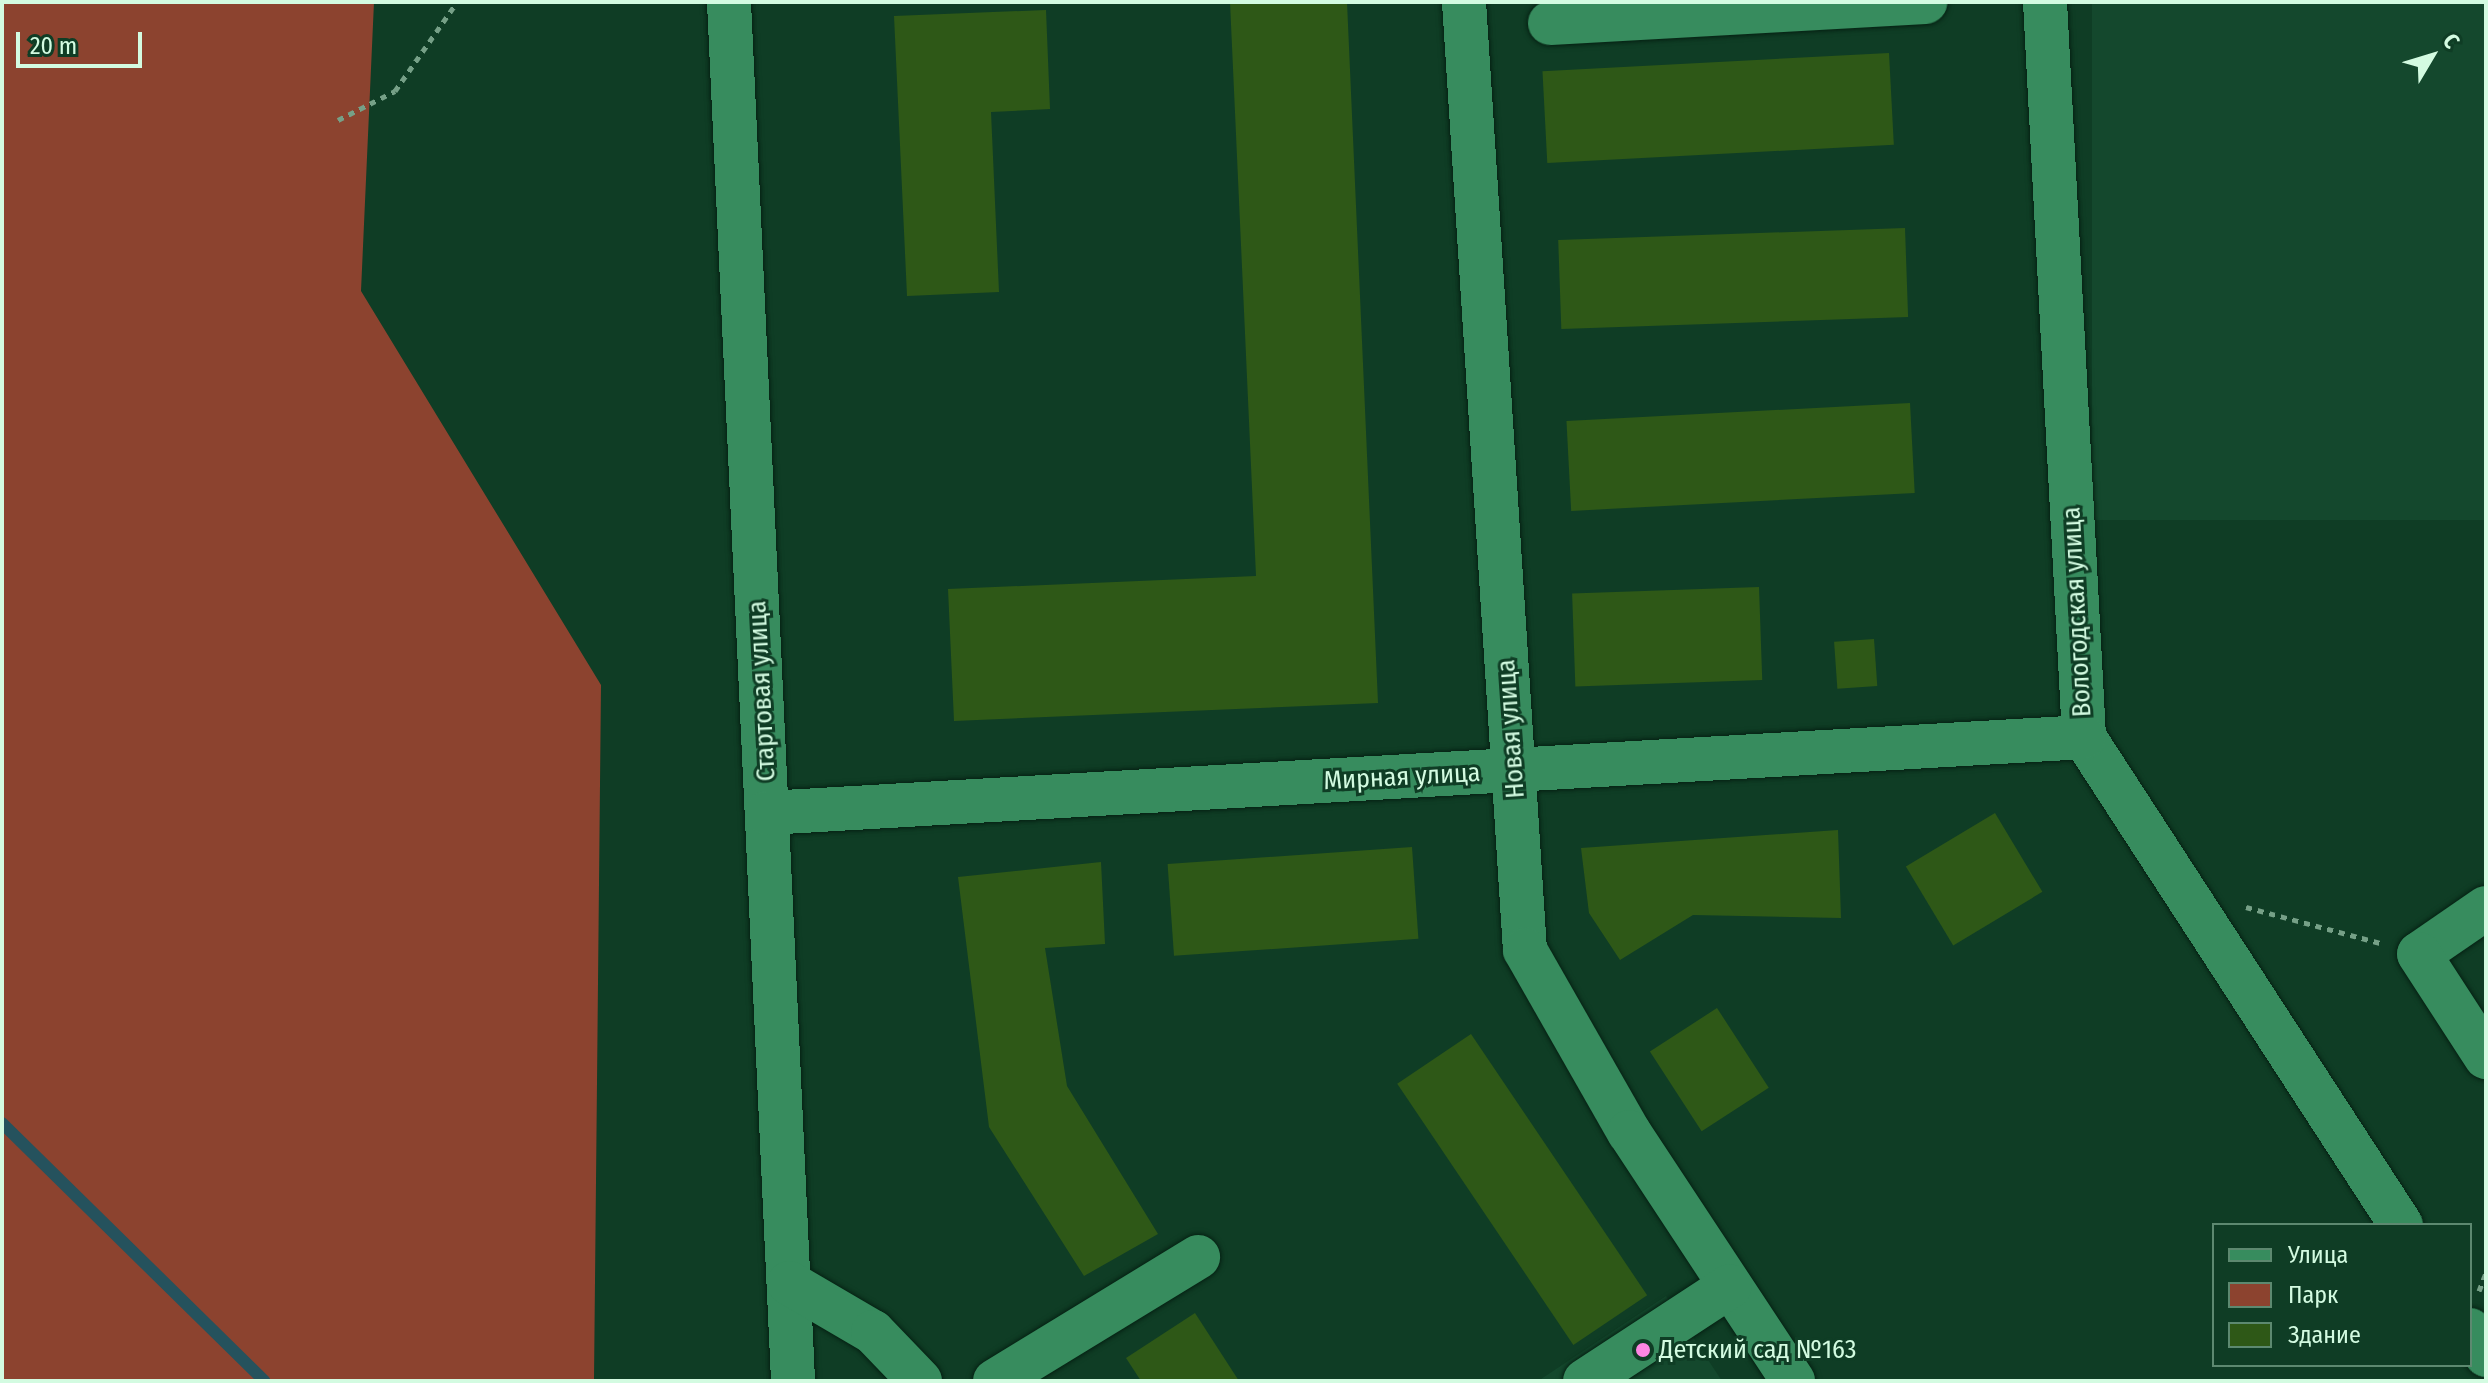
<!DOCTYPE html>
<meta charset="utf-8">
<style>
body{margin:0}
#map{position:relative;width:2488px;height:1383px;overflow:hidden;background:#0f3d25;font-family:"Fira Sans Condensed",sans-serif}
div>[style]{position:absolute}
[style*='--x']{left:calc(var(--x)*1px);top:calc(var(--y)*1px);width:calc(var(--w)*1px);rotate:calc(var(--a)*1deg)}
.built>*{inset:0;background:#14482d;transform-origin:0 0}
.green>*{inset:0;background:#8c432f}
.stream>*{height:12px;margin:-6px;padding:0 6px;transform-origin:6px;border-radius:6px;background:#25525d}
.building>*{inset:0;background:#2e5817;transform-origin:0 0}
.path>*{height:5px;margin-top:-2.5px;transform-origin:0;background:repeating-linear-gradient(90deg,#76a087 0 6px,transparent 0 12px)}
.roads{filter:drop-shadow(0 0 2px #062113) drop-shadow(0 0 2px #062113)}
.minor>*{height:44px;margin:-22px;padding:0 22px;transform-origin:22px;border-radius:22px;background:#378c5e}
.dots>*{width:22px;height:22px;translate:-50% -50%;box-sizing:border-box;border:4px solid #0f3d25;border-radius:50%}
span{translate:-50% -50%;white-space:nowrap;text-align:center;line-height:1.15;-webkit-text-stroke:6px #0f3d25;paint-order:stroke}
.street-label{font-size:26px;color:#d3fbe1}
.poi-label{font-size:26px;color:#d3fbe1}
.left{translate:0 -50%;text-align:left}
.frame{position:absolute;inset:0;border:4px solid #d3fbe1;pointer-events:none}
.legend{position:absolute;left:2212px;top:1223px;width:260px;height:144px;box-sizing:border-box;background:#0f3d25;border:2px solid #5d8970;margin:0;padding:10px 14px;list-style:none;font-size:24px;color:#d3fbe1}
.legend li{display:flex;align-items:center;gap:16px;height:40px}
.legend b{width:40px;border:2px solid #5d8970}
.north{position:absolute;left:2392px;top:16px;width:80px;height:80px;-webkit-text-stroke:6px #0f3d25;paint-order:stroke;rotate:52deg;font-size:22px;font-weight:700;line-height:32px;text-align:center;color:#d3fbe1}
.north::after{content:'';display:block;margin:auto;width:28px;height:36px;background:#d3fbe1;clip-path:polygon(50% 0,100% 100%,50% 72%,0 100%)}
.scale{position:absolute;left:16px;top:32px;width:126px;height:36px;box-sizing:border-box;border:4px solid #d3fbe1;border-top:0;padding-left:10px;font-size:24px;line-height:28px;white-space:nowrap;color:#d3fbe1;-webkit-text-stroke:6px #0f3d25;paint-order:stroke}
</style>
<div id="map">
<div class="built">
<div style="left:2092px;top:2px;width:394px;height:518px"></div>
<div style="clip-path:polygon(1666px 1296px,1722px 1381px,1538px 1381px)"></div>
</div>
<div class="green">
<div style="clip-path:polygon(2px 2px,374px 2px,361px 291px,601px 685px,594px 1381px,2px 1381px)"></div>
</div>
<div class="stream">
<div style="--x:2;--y:1123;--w:368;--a:44.5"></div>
</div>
<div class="building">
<div style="clip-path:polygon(1230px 2px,1347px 2px,1378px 703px,954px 721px,948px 589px,1256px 576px)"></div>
<div style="clip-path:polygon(1046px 10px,1050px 109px,991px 112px,999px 292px,907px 296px,894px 16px)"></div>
<div style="left:1889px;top:53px;width:92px;height:347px;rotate:87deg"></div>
<div style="left:1905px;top:228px;width:89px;height:347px;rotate:88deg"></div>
<div style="left:1910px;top:403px;width:90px;height:344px;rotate:87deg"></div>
<div style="left:1759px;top:587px;width:93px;height:187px;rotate:88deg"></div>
<div style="left:1874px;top:639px;width:47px;height:40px;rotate:86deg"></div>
<div style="left:1995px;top:813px;width:92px;height:104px;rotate:59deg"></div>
<div style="clip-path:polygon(1838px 830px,1841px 918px,1693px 915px,1620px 960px,1589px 913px,1581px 848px)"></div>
<div style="left:1412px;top:847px;width:92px;height:245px;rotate:86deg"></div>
<div style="clip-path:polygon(1101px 862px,1105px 944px,1045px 948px,1067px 1086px,1158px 1234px,1084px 1276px,989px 1127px,958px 877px)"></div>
<div style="left:1717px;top:1008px;width:95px;height:80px;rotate:57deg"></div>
<div style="left:1471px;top:1034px;width:315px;height:89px;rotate:56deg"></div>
<div style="clip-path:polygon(1195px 1313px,1239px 1381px,1141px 1381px,1126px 1358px)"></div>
</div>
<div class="path">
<div style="--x:338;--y:120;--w:64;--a:-27"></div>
<div style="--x:395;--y:91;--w:108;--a:-55.1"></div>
<div style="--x:2246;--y:907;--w:139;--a:15"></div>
<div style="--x:2479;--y:1291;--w:19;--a:-69"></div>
</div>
<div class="roads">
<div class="minor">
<div style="--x:729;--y:2;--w:1380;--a:87.34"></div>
<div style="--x:1464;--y:2;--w:950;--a:86.32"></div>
<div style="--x:1525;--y:950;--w:210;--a:60.3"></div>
<div style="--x:1629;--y:1132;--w:298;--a:56.6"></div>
<div style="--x:2045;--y:2;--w:736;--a:86.96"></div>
<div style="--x:2084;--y:737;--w:582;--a:56.99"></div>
<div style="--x:1550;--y:23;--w:376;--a:-3.2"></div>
<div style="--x:767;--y:813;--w:1319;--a:-3.3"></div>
<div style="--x:2486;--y:908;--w:81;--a:145.5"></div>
<div style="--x:2419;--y:954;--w:123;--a:57"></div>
<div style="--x:789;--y:1283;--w:97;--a:30.3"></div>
<div style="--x:873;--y:1332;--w:68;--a:46.2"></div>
<div style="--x:2470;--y:1330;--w:30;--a:57"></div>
<div style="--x:995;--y:1381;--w:238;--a:-31.4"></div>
<div style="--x:1585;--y:1381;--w:173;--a:-33.2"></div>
</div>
</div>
<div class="dots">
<div style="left:1643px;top:1350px;background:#fd86e2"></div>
</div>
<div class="street-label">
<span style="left:2077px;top:612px;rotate:-93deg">Вологодская улица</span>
<span style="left:762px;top:691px;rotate:-93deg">Стартовая улица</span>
<span style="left:1511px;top:729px;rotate:-94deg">Новая улица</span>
<span style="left:1402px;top:777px;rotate:-3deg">Мирная улица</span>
</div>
<div class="poi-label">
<span class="left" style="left:1659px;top:1350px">Детский сад №163</span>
</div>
<div class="frame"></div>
<ul class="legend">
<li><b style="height:10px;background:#378c5e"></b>Улица</li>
<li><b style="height:22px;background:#8c432f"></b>Парк</li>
<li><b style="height:22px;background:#2e5817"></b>Здание</li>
</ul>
<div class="north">С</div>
<div class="scale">20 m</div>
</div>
